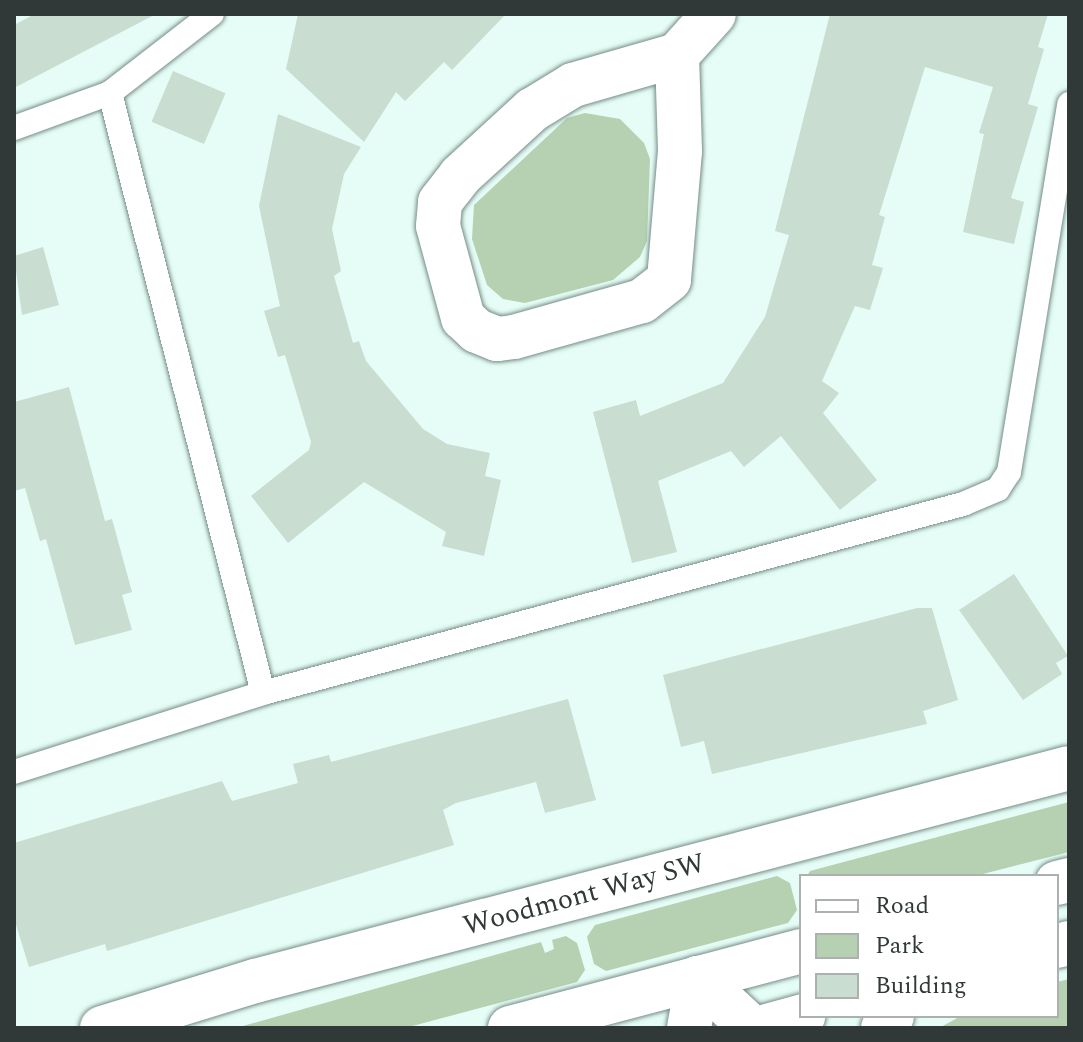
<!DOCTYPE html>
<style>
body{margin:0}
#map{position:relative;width:1083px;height:1042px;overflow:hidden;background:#e5fdf6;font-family:Spectral,serif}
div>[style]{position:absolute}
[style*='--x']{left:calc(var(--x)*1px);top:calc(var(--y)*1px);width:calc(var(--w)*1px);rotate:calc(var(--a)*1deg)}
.green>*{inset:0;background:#b5d1b1}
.building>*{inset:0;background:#c9ddd1;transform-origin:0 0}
.roads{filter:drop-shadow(0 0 2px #768c86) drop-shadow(0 0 2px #768c86)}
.service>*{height:24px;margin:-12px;padding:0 12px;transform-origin:12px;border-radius:12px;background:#fff}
.minor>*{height:44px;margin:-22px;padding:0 22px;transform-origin:22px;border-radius:22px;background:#fff}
.tertiary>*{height:44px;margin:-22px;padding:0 22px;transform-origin:22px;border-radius:22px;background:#fff}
span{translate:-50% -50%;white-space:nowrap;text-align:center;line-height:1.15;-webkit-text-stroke:6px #fff;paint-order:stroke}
.street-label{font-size:28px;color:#303937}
.frame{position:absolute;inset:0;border:16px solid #303937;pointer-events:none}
.legend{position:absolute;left:799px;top:874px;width:260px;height:144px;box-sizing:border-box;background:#fff;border:2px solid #acb0af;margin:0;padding:10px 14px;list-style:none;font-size:24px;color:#303937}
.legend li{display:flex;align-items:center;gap:16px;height:40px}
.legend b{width:40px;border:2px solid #acb0af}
</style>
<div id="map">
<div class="green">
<div style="clip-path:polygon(585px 113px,620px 119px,644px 143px,650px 159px,647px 241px,640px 257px,613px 280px,525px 303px,503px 299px,487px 285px,472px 239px,474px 205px,567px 118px)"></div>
<div style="clip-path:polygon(1069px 802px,1069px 852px,975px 876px,807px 876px,810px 871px)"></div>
<div style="clip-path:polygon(777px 876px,790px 883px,797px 910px,788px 923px,606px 971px,594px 964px,587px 937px,595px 925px)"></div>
<div style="clip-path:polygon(566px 936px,577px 943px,585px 970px,577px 982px,405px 1028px,236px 1028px,541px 942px,545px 953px,554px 949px,552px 940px)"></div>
<div style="clip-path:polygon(1069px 979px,1069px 1028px,939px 1028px,961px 1016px,1057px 1016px,1057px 982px)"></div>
</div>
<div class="building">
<div style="clip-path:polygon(35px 14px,156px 14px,14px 88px,14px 25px)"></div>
<div style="clip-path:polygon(298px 14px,506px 14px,452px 70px,444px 62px,405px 101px,396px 92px,364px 142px,286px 69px)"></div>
<div style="clip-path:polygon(830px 14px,1048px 14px,1038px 47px,1044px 49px,1028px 104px,1038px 107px,1011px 198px,1024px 202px,1014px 244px,963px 232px,984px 134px,979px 133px,993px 87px,925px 67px,879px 215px,885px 217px,872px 265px,883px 268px,870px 310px,855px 306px,822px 381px,839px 393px,823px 413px,877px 480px,840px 510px,781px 436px,744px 467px,731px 451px,658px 481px,677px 552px,632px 563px,593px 412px,636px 400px,640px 416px,723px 383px,765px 317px,789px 235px,775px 231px)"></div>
<div style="left:173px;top:71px;width:57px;height:55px;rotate:23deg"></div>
<div style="clip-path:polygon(278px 114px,361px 147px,344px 174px,332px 229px,341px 271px,334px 276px,353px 343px,359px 341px,366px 361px,423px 429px,447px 444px,490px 453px,485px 476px,501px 480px,484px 556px,442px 546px,446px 532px,364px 482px,288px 543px,251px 496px,309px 450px,311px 442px,285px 355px,278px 357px,264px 311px,280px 306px,259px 206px)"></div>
<div style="clip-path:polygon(43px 247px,59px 305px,22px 315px,14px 256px)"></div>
<div style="clip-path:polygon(69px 387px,105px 521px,112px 519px,132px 592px,122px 595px,132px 630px,75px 645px,46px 539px,40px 541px,25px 488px,14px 491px,14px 402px)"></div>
<div style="clip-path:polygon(1014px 574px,1068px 656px,1056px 663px,1062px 674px,1023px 700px,959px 610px)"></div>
<div style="clip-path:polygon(917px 608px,932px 608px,958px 700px,923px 711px,927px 724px,712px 774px,704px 741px,681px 747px,663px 675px)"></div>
<div style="clip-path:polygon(568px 699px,596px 800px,545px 813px,536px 782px,456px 803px,443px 810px,454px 845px,107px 951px,105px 944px,29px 967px,14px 918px,14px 843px,222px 781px,232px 801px,298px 783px,293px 764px,329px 755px,331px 762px)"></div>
</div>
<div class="roads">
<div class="service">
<div style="--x:110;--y:93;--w:619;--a:75.69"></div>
<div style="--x:14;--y:128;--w:102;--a:-20"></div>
<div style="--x:110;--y:93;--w:129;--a:-37.8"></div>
<div style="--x:14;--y:772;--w:261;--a:-17.6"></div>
<div style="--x:263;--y:693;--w:725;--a:-15.11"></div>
<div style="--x:963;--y:504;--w:38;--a:-23"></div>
<div style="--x:998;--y:489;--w:20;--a:-57"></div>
<div style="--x:1009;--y:472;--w:373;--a:-80.7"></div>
</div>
<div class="minor">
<div style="--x:677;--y:55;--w:96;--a:88.2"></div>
<div style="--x:680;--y:151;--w:129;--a:94.9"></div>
<div style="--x:669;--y:280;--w:34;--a:142"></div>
<div style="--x:642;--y:301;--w:133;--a:164.3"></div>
<div style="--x:514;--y:337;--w:17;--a:173"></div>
<div style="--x:497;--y:339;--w:22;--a:-158"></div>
<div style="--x:477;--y:331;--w:19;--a:-137"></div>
<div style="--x:463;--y:318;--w:95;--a:-105.2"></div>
<div style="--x:438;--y:226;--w:24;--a:-85"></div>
<div style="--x:440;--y:202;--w:33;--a:-52"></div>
<div style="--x:460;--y:176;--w:98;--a:-42.5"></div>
<div style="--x:532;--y:110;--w:48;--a:-31.4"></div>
<div style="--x:573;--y:85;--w:108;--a:-16.1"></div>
<div style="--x:677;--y:55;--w:55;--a:-47.9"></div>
<div style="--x:102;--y:1028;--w:160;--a:-17.1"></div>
<div style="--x:255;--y:981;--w:841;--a:-14.66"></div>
</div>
<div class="tertiary">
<div style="--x:1057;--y:883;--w:12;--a:-14"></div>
<div style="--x:1057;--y:946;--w:12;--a:-14"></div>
<div style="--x:698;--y:978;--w:74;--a:42.8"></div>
<div style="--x:510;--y:1028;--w:301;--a:-14.8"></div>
<div style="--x:689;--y:1028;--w:51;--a:-79.8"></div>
<div style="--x:760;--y:1028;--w:45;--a:-15.6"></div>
<div style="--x:883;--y:1028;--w:15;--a:-53"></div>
</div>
</div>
<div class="street-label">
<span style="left:584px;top:895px;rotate:-15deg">Woodmont Way SW</span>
</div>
<div class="frame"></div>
<ul class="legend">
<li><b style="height:10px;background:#fff"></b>Road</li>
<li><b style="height:22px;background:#b5d1b1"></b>Park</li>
<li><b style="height:22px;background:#c9ddd1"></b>Building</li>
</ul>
</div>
